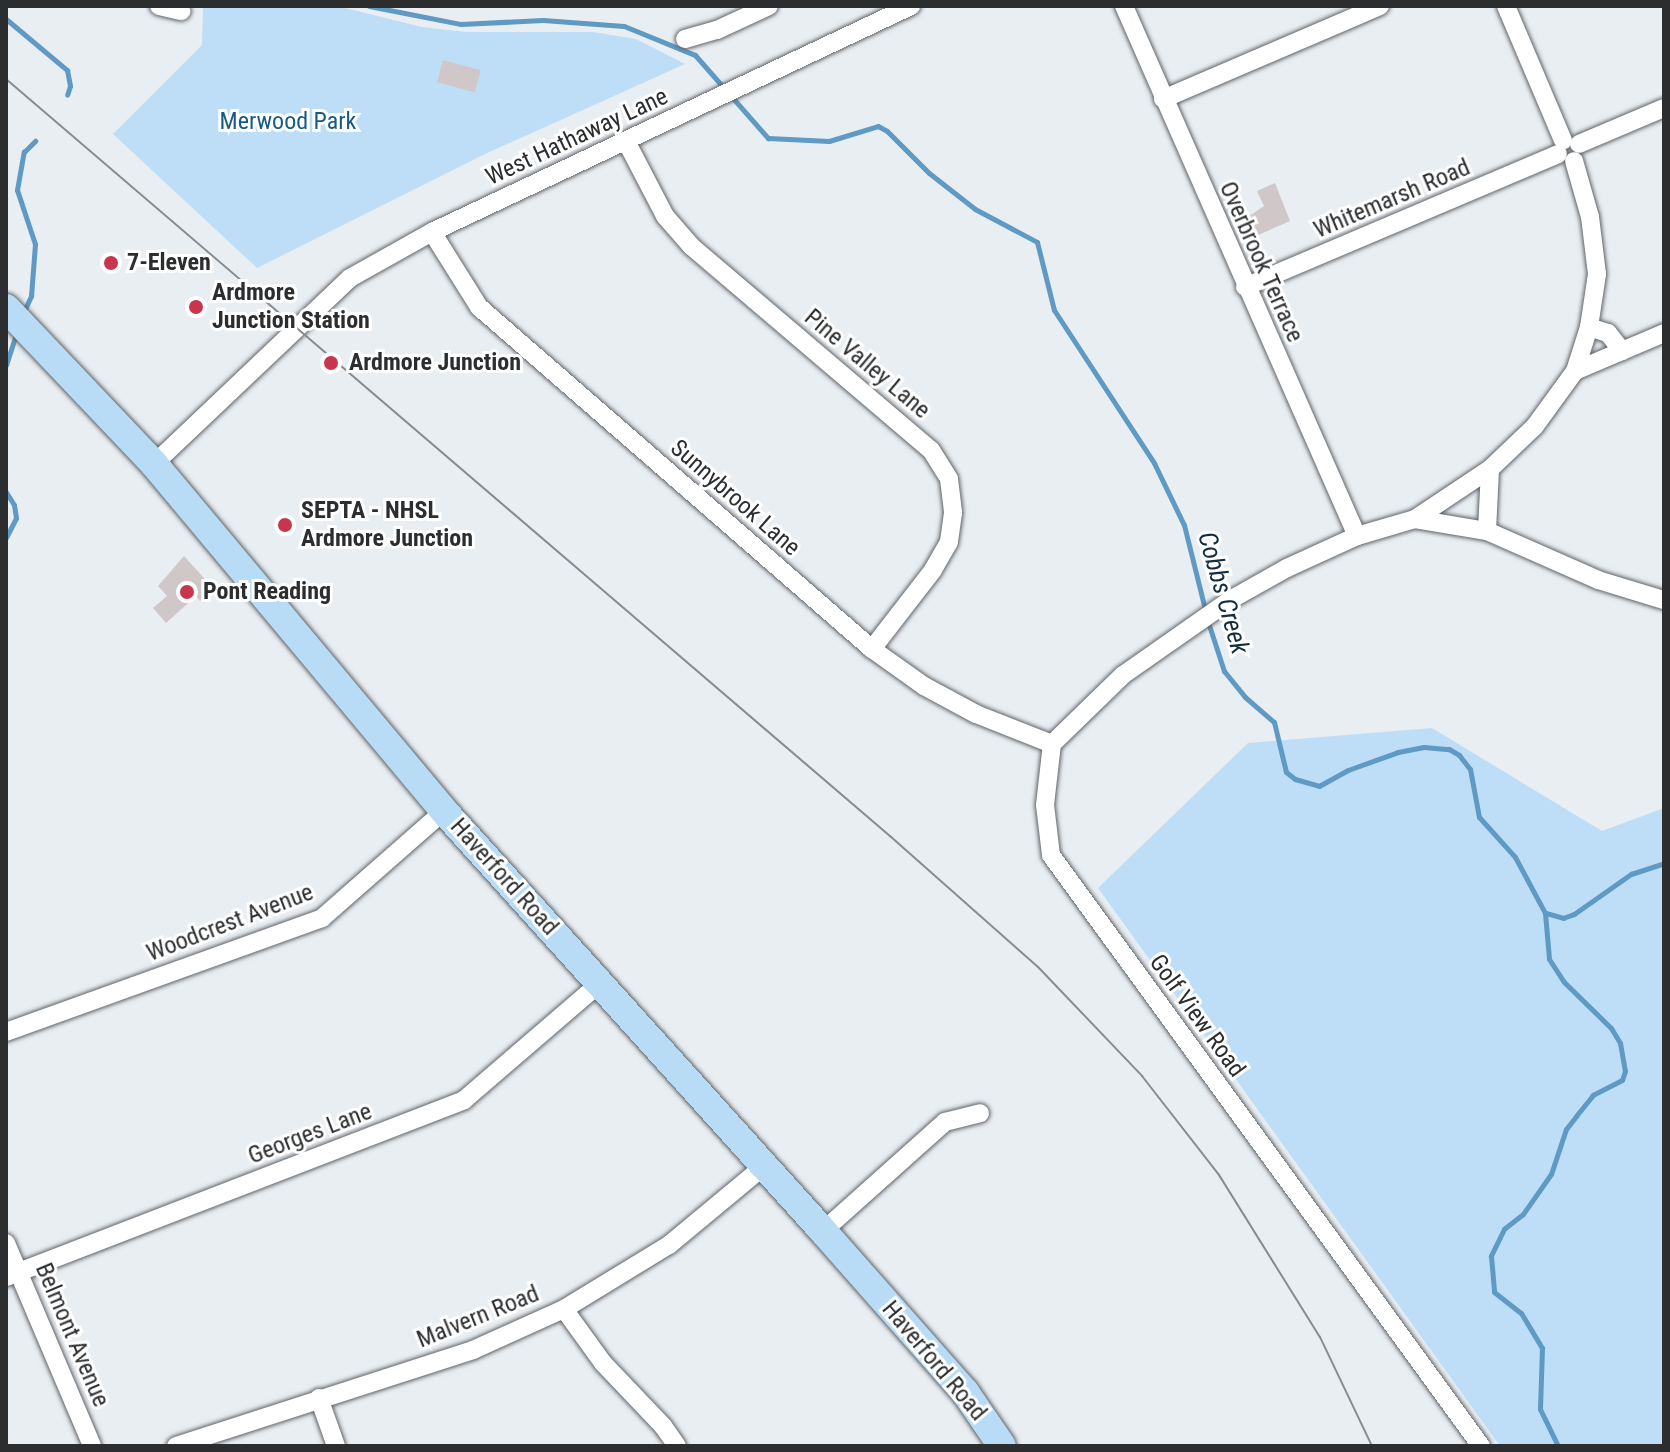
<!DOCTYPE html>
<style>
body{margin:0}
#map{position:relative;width:1670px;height:1452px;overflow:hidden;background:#e9eef3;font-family:"Roboto Condensed",sans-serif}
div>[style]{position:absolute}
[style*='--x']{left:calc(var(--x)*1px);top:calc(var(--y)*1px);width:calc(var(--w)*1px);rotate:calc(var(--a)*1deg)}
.green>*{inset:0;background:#bedef7}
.stream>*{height:5px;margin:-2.5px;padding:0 2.5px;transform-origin:2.5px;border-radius:2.5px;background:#5e9ac4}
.building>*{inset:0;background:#d0c8c8;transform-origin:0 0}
.roads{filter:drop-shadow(0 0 2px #5f6468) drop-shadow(0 0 2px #5f6468)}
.minor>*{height:18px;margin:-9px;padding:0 9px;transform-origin:9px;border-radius:9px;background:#fff}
.primary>*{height:28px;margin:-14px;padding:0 14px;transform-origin:14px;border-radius:14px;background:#b9dcf6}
.tram>*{height:2px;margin:-1px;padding:0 1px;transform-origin:1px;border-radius:1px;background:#888b8f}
.dots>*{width:22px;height:22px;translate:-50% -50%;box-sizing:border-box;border:4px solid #fff;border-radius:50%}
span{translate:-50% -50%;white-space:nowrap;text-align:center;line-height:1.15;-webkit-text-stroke:6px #fff;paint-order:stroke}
.park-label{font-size:24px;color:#165b86}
.street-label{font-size:24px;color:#2b2d2f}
.poi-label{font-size:24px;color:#2b2d2f;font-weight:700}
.left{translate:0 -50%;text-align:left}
.water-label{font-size:26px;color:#122d40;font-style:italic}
.frame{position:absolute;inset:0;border:8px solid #2b2d2f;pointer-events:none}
</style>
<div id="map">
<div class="green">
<div style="clip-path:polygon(203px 6px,337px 6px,422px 27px,466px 32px,593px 32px,636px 39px,685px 64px,485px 154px,257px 268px,113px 134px,202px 45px)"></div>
<div style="clip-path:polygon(1432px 728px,1602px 831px,1664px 808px,1664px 1446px,1500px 1446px,1098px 888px,1248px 743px)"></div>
</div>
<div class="stream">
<div style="--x:369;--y:6;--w:94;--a:11.1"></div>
<div style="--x:461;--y:24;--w:82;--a:-2.8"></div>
<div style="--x:543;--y:20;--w:81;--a:4.2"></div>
<div style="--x:624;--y:26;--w:77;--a:22.2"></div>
<div style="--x:695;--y:55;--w:111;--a:48.7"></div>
<div style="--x:768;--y:138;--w:61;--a:2.8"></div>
<div style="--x:829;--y:141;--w:51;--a:-17"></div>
<div style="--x:878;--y:126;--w:10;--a:29"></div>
<div style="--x:887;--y:131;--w:59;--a:45"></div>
<div style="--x:929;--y:173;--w:58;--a:38"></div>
<div style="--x:975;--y:209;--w:70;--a:28"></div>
<div style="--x:1037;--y:242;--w:70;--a:76"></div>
<div style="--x:1054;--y:310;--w:183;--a:56.8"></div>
<div style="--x:1154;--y:463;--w:69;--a:64.2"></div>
<div style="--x:1184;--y:525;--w:91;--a:76"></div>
<div style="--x:6;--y:19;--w:80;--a:39.9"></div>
<div style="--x:67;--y:70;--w:16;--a:79"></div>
<div style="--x:70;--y:86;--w:9;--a:108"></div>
<div style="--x:24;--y:311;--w:17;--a:-65"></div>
<div style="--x:31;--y:296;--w:52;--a:-85.6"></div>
<div style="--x:35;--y:244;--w:57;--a:-108.4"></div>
<div style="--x:17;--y:190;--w:39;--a:-80"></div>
<div style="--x:24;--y:152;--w:16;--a:-45"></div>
<div style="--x:6;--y:365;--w:36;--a:-72"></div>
<div style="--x:6;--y:492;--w:15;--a:58"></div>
<div style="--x:14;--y:505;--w:13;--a:81"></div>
<div style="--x:16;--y:518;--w:22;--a:117"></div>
<div style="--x:1208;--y:622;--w:52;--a:71.9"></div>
<div style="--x:1224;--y:671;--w:33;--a:51"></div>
<div style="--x:1245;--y:697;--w:38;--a:41"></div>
<div style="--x:1274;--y:722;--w:51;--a:76.5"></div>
<div style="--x:1286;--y:772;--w:11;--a:38"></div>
<div style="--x:1295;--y:779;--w:25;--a:16"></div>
<div style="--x:1319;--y:786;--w:33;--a:-29"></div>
<div style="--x:1348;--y:770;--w:53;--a:-19.8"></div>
<div style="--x:1398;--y:752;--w:26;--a:-11"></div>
<div style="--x:1424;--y:747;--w:25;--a:5"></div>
<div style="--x:1449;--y:749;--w:12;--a:31"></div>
<div style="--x:1459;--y:755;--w:18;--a:52"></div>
<div style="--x:1470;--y:769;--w:49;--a:79.4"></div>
<div style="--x:1479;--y:817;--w:54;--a:48"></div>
<div style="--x:1515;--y:857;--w:64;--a:61.8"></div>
<div style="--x:1545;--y:913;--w:46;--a:85"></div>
<div style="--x:1549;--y:959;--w:27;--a:57"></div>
<div style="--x:1564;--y:982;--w:66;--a:44.4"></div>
<div style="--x:1611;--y:1028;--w:17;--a:59"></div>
<div style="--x:1620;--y:1043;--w:28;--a:80"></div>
<div style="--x:1625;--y:1071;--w:9;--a:108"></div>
<div style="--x:1622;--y:1080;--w:33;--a:153"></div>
<div style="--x:1593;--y:1095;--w:26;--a:129"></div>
<div style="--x:1577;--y:1115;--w:18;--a:128"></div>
<div style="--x:1566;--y:1129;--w:47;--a:108.4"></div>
<div style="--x:1551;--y:1174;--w:49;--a:125"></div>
<div style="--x:1523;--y:1214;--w:24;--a:142"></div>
<div style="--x:1504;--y:1229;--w:30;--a:116"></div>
<div style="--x:1491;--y:1256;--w:36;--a:85"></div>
<div style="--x:1494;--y:1292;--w:34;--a:38"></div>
<div style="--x:1521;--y:1313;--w:41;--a:59"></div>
<div style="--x:1542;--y:1348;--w:61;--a:91.9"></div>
<div style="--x:1540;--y:1409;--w:41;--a:64.1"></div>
<div style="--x:1546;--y:913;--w:18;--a:16"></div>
<div style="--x:1563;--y:918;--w:12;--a:-20"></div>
<div style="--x:1574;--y:914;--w:70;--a:-35.1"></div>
<div style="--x:1631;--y:874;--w:35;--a:-18"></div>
</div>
<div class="building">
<div style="left:443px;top:60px;width:39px;height:23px;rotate:15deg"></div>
<div style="clip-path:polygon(1275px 183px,1290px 221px,1256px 236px,1248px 217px,1264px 206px,1257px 191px)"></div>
<div style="clip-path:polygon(184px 556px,214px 589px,200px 601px,196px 596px,166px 623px,153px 608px,167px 596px,158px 586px)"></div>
</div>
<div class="roads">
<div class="minor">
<div style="--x:159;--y:6;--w:23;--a:13"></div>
<div style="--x:1124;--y:6;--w:579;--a:66.27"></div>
<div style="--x:1506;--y:6;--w:146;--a:67"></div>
<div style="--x:685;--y:39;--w:33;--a:-16"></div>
<div style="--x:717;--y:30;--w:57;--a:-24.8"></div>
<div style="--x:1163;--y:99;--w:236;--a:-23.2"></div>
<div style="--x:626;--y:141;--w:85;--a:62.5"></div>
<div style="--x:665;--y:216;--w:40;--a:49"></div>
<div style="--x:691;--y:246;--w:315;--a:40.4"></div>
<div style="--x:931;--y:450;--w:34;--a:58"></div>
<div style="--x:949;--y:479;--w:34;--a:83"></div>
<div style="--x:953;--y:513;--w:29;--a:98"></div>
<div style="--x:949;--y:542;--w:32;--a:120"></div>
<div style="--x:933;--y:570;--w:100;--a:127.7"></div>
<div style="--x:1579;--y:144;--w:92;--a:-23"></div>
<div style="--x:432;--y:232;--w:89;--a:57.9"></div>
<div style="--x:479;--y:307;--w:521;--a:41.03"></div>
<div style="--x:872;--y:649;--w:64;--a:35.4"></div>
<div style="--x:924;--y:686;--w:59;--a:28.3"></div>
<div style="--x:976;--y:714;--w:82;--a:21.5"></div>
<div style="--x:1245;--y:287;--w:340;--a:-23"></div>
<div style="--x:1589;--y:327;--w:20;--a:18"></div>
<div style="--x:1608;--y:333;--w:23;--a:52"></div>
<div style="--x:1575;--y:371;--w:97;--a:-23.1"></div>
<div style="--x:154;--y:464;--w:270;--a:-43.5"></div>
<div style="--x:350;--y:278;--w:94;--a:-29.3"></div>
<div style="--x:432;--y:232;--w:530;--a:-25.26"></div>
<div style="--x:1415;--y:519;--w:90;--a:-33.7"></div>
<div style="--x:1490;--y:469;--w:62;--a:-43.7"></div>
<div style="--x:1535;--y:426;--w:68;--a:-54"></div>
<div style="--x:1575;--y:371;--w:46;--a:-72.3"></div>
<div style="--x:1589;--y:327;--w:54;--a:-81.4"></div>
<div style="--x:1597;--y:274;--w:57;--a:-97"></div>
<div style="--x:1590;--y:217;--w:58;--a:-105.9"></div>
<div style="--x:1487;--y:531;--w:62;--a:-87.2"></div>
<div style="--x:6;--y:1032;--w:336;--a:-19.8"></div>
<div style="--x:322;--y:918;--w:162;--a:-41.3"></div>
<div style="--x:823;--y:1231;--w:164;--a:-41.8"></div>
<div style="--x:945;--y:1122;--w:36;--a:-14"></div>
<div style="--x:6;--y:1243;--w:220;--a:67"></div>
<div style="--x:6;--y:1277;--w:491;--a:-21.1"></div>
<div style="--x:464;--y:1100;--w:179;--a:-40.7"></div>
<div style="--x:564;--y:1309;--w:67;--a:54.2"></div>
<div style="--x:603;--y:1363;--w:87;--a:46.4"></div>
<div style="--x:663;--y:1426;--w:24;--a:55"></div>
<div style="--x:319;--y:1398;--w:51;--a:70.5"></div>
<div style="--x:176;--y:1446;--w:312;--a:-17.9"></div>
<div style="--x:473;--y:1350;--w:100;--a:-24.3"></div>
<div style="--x:564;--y:1309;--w:123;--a:-31.4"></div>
<div style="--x:669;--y:1245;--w:124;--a:-39.7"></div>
<div style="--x:1481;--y:1446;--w:731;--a:-126.04"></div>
<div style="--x:1051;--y:855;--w:50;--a:-96.8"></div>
<div style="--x:1045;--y:805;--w:61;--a:-83.5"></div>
<div style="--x:1052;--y:744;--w:99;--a:-44.2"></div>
<div style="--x:1123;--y:675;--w:131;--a:-35"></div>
<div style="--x:1230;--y:600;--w:65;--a:-29.3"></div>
<div style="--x:1287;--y:568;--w:77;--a:-24.6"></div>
<div style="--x:1357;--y:536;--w:60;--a:-16.3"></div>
<div style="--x:1415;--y:519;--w:73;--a:9.5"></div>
<div style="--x:1487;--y:531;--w:121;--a:23.8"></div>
<div style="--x:1598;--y:580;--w:69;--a:16.9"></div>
</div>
<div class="primary">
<div style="--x:6;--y:308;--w:215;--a:46.5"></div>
<div style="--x:154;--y:464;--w:452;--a:50.1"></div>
<div style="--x:444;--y:811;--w:566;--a:47.94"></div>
<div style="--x:823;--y:1231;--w:215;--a:48.6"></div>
<div style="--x:965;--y:1392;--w:65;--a:55.6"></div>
</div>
</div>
<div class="tram">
<div style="--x:6;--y:79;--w:1165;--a:40.58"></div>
<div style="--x:891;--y:837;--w:196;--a:41.5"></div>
<div style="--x:1038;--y:967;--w:151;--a:46.3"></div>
<div style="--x:1142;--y:1076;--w:125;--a:52.1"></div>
<div style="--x:1219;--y:1175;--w:191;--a:58.1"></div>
<div style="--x:1320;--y:1337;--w:121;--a:64.5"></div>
</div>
<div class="dots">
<div style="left:111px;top:263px;background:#c7364c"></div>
<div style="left:196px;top:307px;background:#c7364c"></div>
<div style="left:331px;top:363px;background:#c7364c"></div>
<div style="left:285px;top:525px;background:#c7364c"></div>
<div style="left:187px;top:592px;background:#c7364c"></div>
</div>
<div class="park-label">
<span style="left:288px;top:122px">Merwood Park</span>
</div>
<div class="street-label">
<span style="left:577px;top:137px;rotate:-25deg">West Hathaway Lane</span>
<span style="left:1392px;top:199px;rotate:-23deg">Whitemarsh Road</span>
<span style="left:1261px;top:262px;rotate:66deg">Overbrook Terrace</span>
<span style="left:867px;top:364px;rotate:40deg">Pine Valley Lane</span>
<span style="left:735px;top:498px;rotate:41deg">Sunnybrook Lane</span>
<span style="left:504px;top:877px;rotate:48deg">Haverford Road</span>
<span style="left:230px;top:923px;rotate:-21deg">Woodcrest Avenue</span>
<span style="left:1197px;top:1016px;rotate:54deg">Golf View Road</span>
<span style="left:310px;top:1134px;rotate:-21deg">Georges Lane</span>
<span style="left:478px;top:1317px;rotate:-22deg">Malvern Road</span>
<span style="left:72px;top:1335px;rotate:67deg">Belmont Avenue</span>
<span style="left:934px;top:1361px;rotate:50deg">Haverford Road</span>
</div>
<div class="poi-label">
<span class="left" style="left:127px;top:263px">7-Eleven</span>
<span class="left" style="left:212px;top:307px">Ardmore<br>Junction Station</span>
<span class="left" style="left:349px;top:363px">Ardmore Junction</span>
<span class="left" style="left:301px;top:525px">SEPTA - NHSL<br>Ardmore Junction</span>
<span class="left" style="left:203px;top:592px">Pont Reading</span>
</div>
<div class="water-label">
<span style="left:1223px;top:593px;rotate:74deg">Cobbs Creek</span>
</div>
<div class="frame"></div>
</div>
